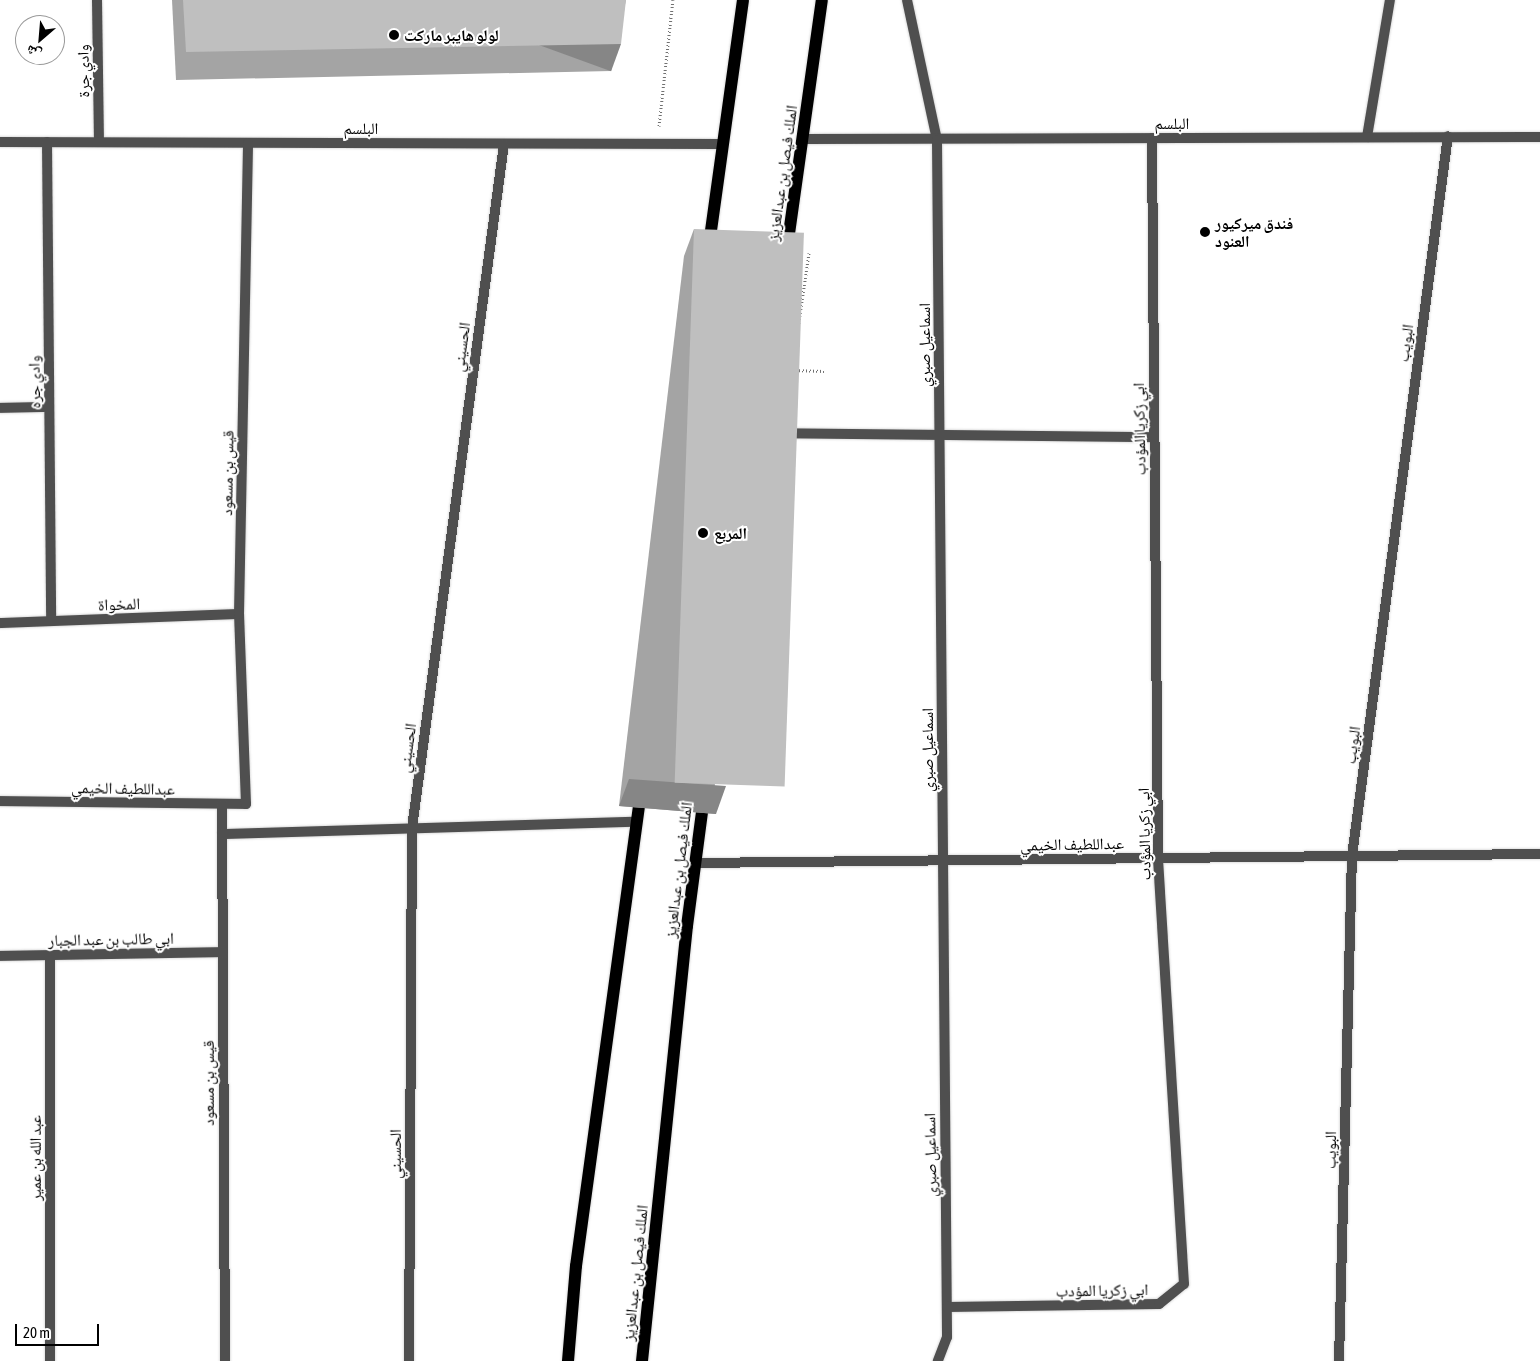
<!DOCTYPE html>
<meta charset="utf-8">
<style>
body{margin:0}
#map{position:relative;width:1540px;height:1361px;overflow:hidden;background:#fff;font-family:"Asap Condensed","Noto Naskh Arabic",sans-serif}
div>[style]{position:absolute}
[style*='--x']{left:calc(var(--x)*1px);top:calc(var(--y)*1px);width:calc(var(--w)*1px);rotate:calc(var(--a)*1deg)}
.path>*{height:3px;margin-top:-1.5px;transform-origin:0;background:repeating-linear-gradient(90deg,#717171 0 1px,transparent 0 3.5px)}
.roads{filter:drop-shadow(0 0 1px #dbdbdb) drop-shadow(0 0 1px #dbdbdb)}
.service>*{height:10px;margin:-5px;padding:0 5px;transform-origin:5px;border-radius:5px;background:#4f4f4f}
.minor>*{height:10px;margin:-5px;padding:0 5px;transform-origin:5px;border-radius:5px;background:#4f4f4f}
.primary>*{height:12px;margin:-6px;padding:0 6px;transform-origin:6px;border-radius:6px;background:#000}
.wall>*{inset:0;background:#a4a4a4}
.shaded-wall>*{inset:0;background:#868686;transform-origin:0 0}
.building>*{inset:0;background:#bfbfbf;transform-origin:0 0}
.dots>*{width:14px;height:14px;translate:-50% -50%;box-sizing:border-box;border:2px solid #fff;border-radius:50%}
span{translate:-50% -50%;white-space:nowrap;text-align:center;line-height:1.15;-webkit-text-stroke:4px #fff;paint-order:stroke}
.poi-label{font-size:16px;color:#000;font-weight:700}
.left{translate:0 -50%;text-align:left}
.street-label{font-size:16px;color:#000}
.north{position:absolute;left:15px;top:15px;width:50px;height:50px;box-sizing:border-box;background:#fff;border:1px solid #999;border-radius:50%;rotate:207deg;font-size:14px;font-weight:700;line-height:20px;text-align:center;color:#000}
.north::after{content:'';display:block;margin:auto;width:18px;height:22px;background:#000;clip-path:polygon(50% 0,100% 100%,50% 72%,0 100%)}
.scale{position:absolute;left:15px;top:1324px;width:84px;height:22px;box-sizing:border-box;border:2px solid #000;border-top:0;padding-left:6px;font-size:15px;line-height:18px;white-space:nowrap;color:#000;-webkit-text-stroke:4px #fff;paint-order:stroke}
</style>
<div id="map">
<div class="path">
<div style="--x:659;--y:126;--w:127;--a:-83.7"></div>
<div style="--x:809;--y:253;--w:118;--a:98.3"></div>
<div style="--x:792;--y:370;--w:32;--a:2"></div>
<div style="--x:787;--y:415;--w:45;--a:-83.7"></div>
</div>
<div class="roads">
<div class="service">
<div style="--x:907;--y:0;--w:143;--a:77.9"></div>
</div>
<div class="minor">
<div style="--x:97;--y:0;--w:142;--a:89.2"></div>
<div style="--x:1367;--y:137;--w:139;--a:-80.5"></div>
<div style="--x:803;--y:139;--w:737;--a:-0.16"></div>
<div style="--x:937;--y:140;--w:1197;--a:89.52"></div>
<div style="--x:947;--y:1337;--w:26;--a:111"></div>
<div style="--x:0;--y:142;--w:722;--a:0.16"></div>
<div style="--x:47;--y:142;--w:479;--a:89.5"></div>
<div style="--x:0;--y:408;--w:49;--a:-1.2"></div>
<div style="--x:763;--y:433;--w:391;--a:0.6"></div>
<div style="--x:0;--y:623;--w:239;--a:-2.2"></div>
<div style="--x:0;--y:801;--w:246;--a:0.7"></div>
<div style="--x:246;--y:804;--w:190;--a:-92.1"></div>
<div style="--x:239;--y:614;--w:471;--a:-88.9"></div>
<div style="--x:222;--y:805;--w:556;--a:89.69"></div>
<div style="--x:222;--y:834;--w:415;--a:-1.7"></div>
<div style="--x:694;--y:863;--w:846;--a:-0.61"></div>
<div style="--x:0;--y:956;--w:223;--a:-1"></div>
<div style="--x:947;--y:1307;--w:212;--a:-0.8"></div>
<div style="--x:1159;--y:1304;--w:32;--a:-39"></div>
<div style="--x:1184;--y:1284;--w:427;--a:-93.5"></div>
<div style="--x:1158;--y:858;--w:720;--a:-90.48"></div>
<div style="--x:50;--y:1361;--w:406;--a:-90"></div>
<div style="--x:409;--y:1361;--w:533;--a:-89.68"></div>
<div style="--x:412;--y:828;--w:690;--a:-82.34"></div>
<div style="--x:1339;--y:1361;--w:505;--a:-88.53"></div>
<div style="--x:1352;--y:856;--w:726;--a:-82.41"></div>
</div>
<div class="primary">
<div style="--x:709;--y:245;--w:247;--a:-82.1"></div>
<div style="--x:787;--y:248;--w:250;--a:-82"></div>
<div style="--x:568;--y:1361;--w:95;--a:-85.2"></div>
<div style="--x:576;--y:1266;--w:479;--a:-82.2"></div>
<div style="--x:642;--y:1361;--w:437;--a:-84.1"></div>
<div style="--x:687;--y:926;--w:130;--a:-82.5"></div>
</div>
</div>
<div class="wall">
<div style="clip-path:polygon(172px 0,626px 0,611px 71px,176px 80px)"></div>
<div style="clip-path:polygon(694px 229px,716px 814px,619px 806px,684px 256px)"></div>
</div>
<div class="shaded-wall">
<div style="left:621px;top:44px;width:29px;height:435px;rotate:110deg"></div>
<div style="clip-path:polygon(629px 779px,726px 786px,716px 814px,619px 806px)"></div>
</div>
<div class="building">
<div style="clip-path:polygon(183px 0,626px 0,621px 44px,186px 52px)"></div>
<div style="left:694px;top:229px;width:110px;height:554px;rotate:2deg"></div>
</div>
<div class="dots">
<div style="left:394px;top:35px;background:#000"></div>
<div style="left:1205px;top:232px;background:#000"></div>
<div style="left:703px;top:533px;background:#000"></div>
</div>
<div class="poi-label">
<span class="left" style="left:404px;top:35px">لولو هايبر ماركت</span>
<span class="left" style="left:1215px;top:232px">فندق ميركيور<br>العنود</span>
<span class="left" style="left:714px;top:533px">المربع</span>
</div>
<div class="street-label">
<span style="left:83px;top:71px;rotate:-91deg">وادي جرة</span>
<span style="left:1172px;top:123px">البلسم</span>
<span style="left:361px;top:128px">البلسم</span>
<span style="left:782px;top:173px;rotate:-82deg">الملك فيصل بن عبدالعزيز</span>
<span style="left:1405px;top:343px;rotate:-82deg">البويب</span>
<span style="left:924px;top:345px;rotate:-90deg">اسماعيل صبري</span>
<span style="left:461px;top:347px;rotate:-82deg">الحسيني</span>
<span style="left:34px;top:382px;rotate:-91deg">وادي جره</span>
<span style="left:1139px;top:429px;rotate:-91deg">ابي زكريا المؤدب</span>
<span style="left:227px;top:473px;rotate:-89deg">قيس بن مسعود</span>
<span style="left:119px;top:604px;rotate:-2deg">المخواة</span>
<span style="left:1352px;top:745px;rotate:-82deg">البويب</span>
<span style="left:407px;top:748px;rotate:-82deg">الحسيني</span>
<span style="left:927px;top:750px;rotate:-90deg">اسماعيل صبري</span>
<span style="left:123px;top:788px;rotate:1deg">عبداللطيف الخيمي</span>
<span style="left:1144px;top:834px;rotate:-91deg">ابي زكريا المؤدب</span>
<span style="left:1072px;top:844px;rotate:-1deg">عبداللطيف الخيمي</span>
<span style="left:678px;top:870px;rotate:-83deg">الملك فيصل بن عبدالعزيز</span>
<span style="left:111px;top:939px;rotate:-1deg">ابي طالب بن عبد الجبار</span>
<span style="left:208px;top:1083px;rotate:-90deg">قيس بن مسعود</span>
<span style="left:1330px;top:1150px;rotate:-89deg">البويب</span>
<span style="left:395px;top:1154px;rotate:-90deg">الحسيني</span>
<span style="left:930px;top:1155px;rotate:-91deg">اسماعيل صبري</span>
<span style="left:35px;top:1158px;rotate:-90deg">عبد الله بن عمير</span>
<span style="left:635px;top:1273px;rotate:-84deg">الملك فيصل بن عبدالعزيز</span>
<span style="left:1102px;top:1290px;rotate:-1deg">ابي زكريا المؤدب</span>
</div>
<div class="north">ش</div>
<div class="scale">20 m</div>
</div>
